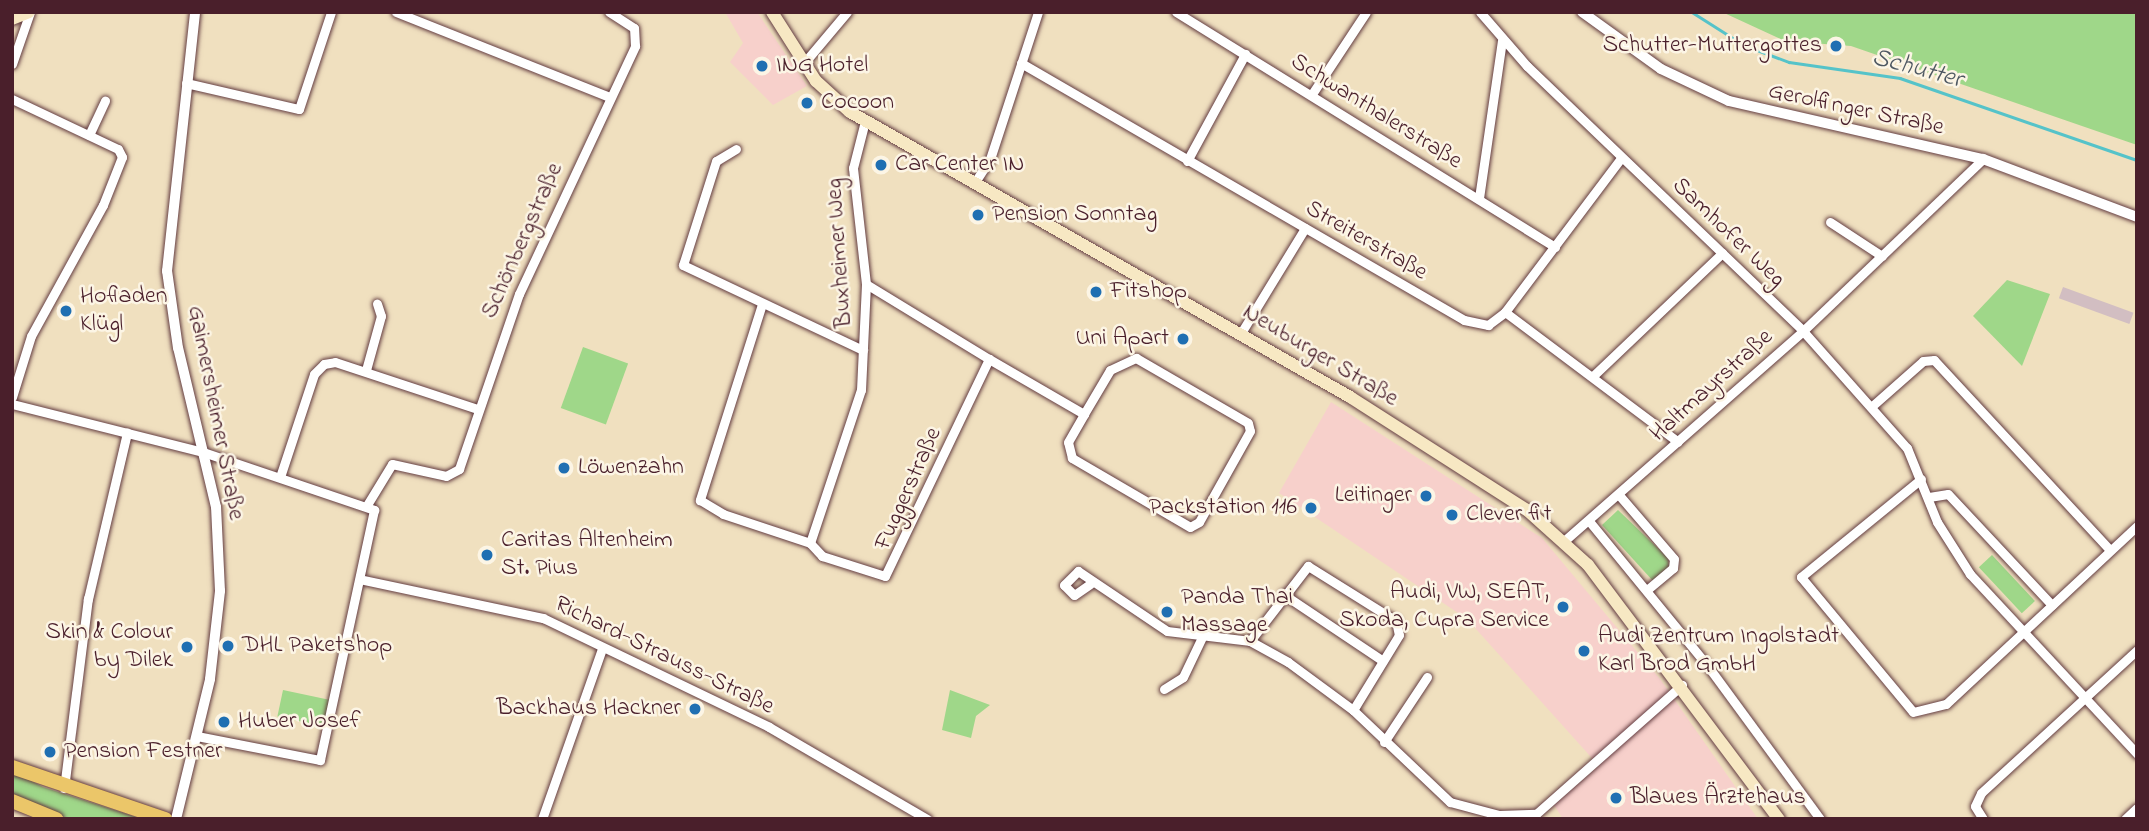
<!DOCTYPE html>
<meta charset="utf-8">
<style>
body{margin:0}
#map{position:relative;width:2149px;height:831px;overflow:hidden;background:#f0e0bf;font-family:"Indie Flower",sans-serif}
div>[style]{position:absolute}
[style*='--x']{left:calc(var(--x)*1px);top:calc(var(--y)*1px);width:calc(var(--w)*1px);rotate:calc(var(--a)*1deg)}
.built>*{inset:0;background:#f7d0cb}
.industrial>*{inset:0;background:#d2bec2;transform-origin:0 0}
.green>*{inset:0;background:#9fd789;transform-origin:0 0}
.stream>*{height:2.5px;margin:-1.25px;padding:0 1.25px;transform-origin:1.25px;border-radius:1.25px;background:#55c3c9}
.roads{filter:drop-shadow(0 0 2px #633c41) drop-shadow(0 0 2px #633c41)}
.minor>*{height:9px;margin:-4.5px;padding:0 4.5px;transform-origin:4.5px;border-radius:4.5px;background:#fff}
.tertiary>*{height:10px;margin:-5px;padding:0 5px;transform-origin:5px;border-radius:5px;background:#fff}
.secondary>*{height:12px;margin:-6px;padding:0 6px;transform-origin:6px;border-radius:6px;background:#f7e8c3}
.primary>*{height:14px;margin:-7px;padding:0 7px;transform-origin:7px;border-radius:7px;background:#ebc669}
.dots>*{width:19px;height:19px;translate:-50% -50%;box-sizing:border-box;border:4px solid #fcf5e5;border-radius:50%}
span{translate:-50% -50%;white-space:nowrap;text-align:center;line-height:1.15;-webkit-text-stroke:5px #fcf5e5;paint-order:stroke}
.poi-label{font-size:24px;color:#4a1f2b}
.right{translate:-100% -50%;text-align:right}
.left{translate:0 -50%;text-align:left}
.street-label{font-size:24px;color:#4a1f2b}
.water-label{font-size:26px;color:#4e5862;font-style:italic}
.frame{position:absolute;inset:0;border:14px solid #4a1f2b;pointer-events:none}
</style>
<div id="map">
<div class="built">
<div style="clip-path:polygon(725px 12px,757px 12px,807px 86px,773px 105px,730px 62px,743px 43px)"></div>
<div style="clip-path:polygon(1331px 402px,1542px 538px,1660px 679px,1758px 819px,1563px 819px,1554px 805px,1599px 766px,1467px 619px,1279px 493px)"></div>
</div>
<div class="industrial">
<div style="left:2063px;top:287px;width:75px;height:12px;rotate:20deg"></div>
</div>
<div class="green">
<div style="clip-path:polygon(1722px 12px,2137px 12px,2137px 145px,1851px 46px,1785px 41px)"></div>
<div style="clip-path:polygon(2007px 280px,2050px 294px,2022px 366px,1973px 316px)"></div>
<div style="left:583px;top:347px;width:48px;height:65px;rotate:20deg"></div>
<div style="clip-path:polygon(1618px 510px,1668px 558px,1669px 567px,1653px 581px,1602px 525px)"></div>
<div style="left:1992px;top:555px;width:63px;height:18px;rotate:47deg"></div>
<div style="left:283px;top:690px;width:47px;height:27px;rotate:12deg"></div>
<div style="clip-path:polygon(950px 690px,990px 705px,976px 716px,971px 738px,942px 730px)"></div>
<div style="clip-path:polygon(12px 771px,43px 787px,142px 819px,71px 819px,44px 810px,12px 795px)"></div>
</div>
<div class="stream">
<div style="--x:1692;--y:12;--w:62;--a:32.4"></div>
<div style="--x:1744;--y:45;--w:48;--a:20.7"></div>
<div style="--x:1789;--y:62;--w:112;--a:8.2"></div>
<div style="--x:1900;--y:78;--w:251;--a:19.1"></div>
</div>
<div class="roads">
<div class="minor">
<div style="--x:396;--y:12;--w:230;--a:21.7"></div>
<div style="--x:1176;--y:12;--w:446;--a:31.8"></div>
<div style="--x:1480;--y:12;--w:72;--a:49"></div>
<div style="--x:1527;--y:66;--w:383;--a:43.8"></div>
<div style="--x:1803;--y:331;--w:157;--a:48.4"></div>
<div style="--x:1907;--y:448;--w:80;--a:67.9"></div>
<div style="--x:1937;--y:522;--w:62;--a:57.6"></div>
<div style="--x:1970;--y:574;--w:246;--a:47.1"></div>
<div style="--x:804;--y:63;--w:67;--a:-49.9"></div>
<div style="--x:1021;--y:63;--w:512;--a:30.12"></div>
<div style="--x:1464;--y:320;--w:25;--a:12"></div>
<div style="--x:1488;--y:325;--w:21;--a:-37"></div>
<div style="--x:1505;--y:312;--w:216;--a:36.9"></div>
<div style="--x:12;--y:64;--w:55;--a:-70.9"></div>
<div style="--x:186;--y:83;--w:116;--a:13"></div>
<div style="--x:299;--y:109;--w:102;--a:-71.7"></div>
<div style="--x:1312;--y:94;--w:98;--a:-56.6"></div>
<div style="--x:12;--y:99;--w:117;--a:25.3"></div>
<div style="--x:118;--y:149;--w:9;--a:63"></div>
<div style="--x:122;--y:157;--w:52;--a:111.6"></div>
<div style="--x:103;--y:205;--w:149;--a:118.8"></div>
<div style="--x:31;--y:336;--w:64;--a:107.3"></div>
<div style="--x:89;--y:135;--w:38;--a:-65"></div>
<div style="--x:736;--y:149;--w:23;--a:149"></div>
<div style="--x:716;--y:161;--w:109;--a:107.6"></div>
<div style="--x:683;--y:265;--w:199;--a:25.3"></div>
<div style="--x:1187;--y:161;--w:122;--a:-61.5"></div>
<div style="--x:975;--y:182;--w:27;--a:-57"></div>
<div style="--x:990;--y:159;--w:155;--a:-71.9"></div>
<div style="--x:1479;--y:198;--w:159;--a:-81.7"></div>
<div style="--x:1830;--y:222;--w:62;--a:33.2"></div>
<div style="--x:762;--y:304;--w:206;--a:107.6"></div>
<div style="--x:700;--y:500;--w:27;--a:31"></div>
<div style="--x:723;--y:514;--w:92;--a:18.4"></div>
<div style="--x:810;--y:543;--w:18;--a:47"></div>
<div style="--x:822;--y:556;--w:66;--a:17.6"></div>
<div style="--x:885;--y:576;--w:241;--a:-64.4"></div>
<div style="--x:989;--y:359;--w:144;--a:-148.6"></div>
<div style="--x:1505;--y:312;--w:193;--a:-53"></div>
<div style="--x:1241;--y:333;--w:123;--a:-58.6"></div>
<div style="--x:989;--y:359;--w:110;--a:30.1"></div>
<div style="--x:1084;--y:414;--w:51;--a:-59.4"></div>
<div style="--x:1110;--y:370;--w:29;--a:-25"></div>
<div style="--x:1136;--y:358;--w:129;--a:30.1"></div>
<div style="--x:1248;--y:423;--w:8;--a:76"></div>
<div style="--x:1250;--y:431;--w:104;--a:119.3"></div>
<div style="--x:1199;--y:522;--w:10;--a:151"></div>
<div style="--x:1190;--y:527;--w:137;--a:-149.7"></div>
<div style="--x:1072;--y:458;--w:16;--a:-104"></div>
<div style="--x:1068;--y:442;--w:32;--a:-60"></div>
<div style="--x:366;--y:370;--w:56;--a:-74.5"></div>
<div style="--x:381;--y:316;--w:13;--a:-108"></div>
<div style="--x:1594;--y:375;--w:177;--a:-43.6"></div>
<div style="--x:12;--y:404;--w:197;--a:14.1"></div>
<div style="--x:203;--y:452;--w:181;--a:18.7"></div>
<div style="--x:374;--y:510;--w:256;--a:102.2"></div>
<div style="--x:320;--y:760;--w:125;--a:-169"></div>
<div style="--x:1871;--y:407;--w:69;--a:-41.5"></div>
<div style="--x:1923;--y:361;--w:11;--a:-5"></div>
<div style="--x:1934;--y:360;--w:259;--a:47.2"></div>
<div style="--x:280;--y:477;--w:108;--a:-71.7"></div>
<div style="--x:314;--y:374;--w:14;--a:-45"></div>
<div style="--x:324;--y:364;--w:11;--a:-10"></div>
<div style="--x:335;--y:362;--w:150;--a:18.3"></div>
<div style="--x:1921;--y:479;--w:155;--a:140.8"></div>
<div style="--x:1801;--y:577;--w:175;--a:50.3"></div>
<div style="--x:1913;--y:712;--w:34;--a:-14"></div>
<div style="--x:1946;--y:704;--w:261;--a:-43"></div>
<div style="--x:1619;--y:495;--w:84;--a:49.3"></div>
<div style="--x:1674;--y:559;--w:9;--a:96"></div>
<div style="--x:1673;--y:568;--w:34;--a:140"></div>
<div style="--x:1929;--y:497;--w:19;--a:-9"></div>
<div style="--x:1948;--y:494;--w:152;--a:46.9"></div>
<div style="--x:367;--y:505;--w:48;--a:-58.6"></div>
<div style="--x:392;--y:464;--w:55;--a:12.5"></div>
<div style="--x:446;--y:476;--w:15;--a:-28"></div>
<div style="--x:459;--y:469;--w:185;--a:-71.1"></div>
<div style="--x:519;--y:294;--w:274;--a:-64.9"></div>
<div style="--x:635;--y:46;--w:18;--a:-93"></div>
<div style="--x:634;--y:28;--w:30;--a:-147"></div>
<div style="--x:1589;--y:521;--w:186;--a:50.7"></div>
<div style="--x:1707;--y:665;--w:191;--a:53.7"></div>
<div style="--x:1564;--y:541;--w:318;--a:-41.3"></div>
<div style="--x:1803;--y:331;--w:249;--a:-43.7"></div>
<div style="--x:810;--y:543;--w:161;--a:-71.6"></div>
<div style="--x:861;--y:390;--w:106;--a:-87.3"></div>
<div style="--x:866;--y:284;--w:117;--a:-96.4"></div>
<div style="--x:853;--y:168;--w:49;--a:-75.7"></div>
<div style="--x:364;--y:580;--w:183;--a:12"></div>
<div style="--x:543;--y:618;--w:251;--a:25.7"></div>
<div style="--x:769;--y:727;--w:183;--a:30.2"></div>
<div style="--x:1090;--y:584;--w:19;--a:145"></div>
<div style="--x:1074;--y:595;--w:14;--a:-135"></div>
<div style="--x:1064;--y:585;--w:20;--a:-45"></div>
<div style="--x:1078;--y:571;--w:107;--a:34"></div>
<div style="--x:1167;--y:631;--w:84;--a:6.9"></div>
<div style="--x:1250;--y:641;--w:43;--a:28.9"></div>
<div style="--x:1288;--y:662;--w:81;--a:36.4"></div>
<div style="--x:1353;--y:710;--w:134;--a:43.5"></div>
<div style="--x:1450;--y:802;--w:51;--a:14.9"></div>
<div style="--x:1499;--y:815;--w:37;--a:-2"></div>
<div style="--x:1536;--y:814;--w:195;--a:-41.5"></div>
<div style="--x:1283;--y:594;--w:120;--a:33.8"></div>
<div style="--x:1250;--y:641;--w:95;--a:-52.3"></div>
<div style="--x:1308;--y:566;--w:104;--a:32"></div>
<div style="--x:1396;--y:621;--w:14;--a:78"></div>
<div style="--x:1399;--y:635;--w:88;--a:121.5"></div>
<div style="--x:1164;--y:689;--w:22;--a:-32"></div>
<div style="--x:1183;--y:677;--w:47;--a:-64.5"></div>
<div style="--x:1384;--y:742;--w:78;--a:-56.5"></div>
<div style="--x:64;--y:788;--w:191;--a:-82.8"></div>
<div style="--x:88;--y:599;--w:171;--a:-76.8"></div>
<div style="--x:542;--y:819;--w:180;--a:-70.6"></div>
<div style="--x:1983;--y:819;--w:15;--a:-122"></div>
<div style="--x:1975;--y:806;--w:14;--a:-65"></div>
<div style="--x:1981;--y:793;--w:212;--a:-42.5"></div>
<div style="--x:2125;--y:819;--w:16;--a:-43"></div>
</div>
<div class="tertiary">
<div style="--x:1582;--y:12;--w:97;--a:35.8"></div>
<div style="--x:1661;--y:69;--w:75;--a:25.2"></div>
<div style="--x:1729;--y:101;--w:261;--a:12.9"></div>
<div style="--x:1983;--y:159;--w:165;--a:20.6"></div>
<div style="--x:176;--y:819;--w:144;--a:-76.3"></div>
<div style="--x:210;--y:679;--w:89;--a:-83.5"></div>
<div style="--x:220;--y:591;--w:84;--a:-92.7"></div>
<div style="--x:216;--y:507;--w:163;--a:-103.4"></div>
<div style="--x:178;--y:348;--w:78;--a:-98.1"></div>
<div style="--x:167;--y:271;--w:261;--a:-83.8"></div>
</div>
<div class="secondary">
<div style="--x:772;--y:12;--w:82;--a:57.5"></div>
<div style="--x:816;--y:81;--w:46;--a:42.4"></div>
<div style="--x:850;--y:112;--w:576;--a:29.68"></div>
<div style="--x:1350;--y:397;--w:210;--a:32.6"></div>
<div style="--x:1527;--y:510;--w:82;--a:42"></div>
<div style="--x:1588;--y:565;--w:318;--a:53.1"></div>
<div style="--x:12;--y:19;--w:18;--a:-22"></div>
</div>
<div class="primary">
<div style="--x:12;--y:767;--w:162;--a:18.8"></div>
<div style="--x:12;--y:801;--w:48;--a:22.2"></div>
</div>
</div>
<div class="dots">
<div style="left:1836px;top:46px;background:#1f6fb2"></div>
<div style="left:762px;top:66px;background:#1f6fb2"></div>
<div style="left:807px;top:103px;background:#1f6fb2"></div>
<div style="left:881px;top:165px;background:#1f6fb2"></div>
<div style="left:978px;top:215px;background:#1f6fb2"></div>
<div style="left:1096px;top:292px;background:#1f6fb2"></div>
<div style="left:66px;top:311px;background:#1f6fb2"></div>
<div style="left:1183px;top:339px;background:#1f6fb2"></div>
<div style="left:564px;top:468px;background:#1f6fb2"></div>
<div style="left:1426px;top:496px;background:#1f6fb2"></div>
<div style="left:1311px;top:508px;background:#1f6fb2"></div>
<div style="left:1452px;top:515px;background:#1f6fb2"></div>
<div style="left:487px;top:555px;background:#1f6fb2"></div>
<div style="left:1563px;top:607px;background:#1f6fb2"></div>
<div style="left:1167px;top:612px;background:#1f6fb2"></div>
<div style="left:228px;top:646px;background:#1f6fb2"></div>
<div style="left:187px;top:647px;background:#1f6fb2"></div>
<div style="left:1584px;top:651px;background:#1f6fb2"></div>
<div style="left:695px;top:709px;background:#1f6fb2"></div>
<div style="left:224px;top:722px;background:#1f6fb2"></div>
<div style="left:50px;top:752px;background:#1f6fb2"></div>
<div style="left:1616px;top:798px;background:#1f6fb2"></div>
</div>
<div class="poi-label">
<span class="right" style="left:1822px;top:46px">Schutter-Muttergottes</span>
<span class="left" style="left:776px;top:66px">ING Hotel</span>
<span class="left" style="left:821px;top:103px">Cocoon</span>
<span class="left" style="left:895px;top:165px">Car Center IN</span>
<span class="left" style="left:992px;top:215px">Pension Sonntag</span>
<span class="left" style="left:1110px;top:292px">Fitshop</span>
<span class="left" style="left:80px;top:311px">Hofladen<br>Klügl</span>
<span class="right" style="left:1169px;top:339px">Uni Apart</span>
<span class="left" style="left:578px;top:468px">Löwenzahn</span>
<span class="right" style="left:1412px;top:496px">Leitinger</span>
<span class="right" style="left:1297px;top:508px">Packstation 116</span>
<span class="left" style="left:1466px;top:515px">Clever fit</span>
<span class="left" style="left:501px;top:555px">Caritas Altenheim<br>St. Pius</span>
<span class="right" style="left:1549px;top:607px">Audi, VW, SEAT,<br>Skoda, Cupra Service</span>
<span class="left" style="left:1181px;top:612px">Panda Thai<br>Massage</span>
<span class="right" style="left:173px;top:647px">Skin &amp; Colour<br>by Dilek</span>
<span class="left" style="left:1598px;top:651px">Audi Zentrum Ingolstadt<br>Karl Brod GmbH</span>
<span class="left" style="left:242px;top:646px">DHL Paketshop</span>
<span class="right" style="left:681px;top:709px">Backhaus Hackner</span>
<span class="left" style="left:238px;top:722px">Huber Josef</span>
<span class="left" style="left:64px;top:752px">Pension Festner</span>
<span class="left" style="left:1630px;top:798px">Blaues Ärztehaus</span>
</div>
<div class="street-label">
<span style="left:1856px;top:110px;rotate:12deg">Gerolfinger Straße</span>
<span style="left:1376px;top:112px;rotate:32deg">Schwanthalerstraße</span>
<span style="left:1728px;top:233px;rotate:44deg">Samhofer Weg</span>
<span style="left:523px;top:241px;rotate:-66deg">Schönbergstraße</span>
<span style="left:1366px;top:241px;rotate:30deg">Streiterstraße</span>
<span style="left:840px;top:253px;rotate:-94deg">Buxheimer Weg</span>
<span style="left:1320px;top:356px;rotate:31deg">Neuburger Straße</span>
<span style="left:1712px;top:386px;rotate:-42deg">Haltmayrstraße</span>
<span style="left:215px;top:413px;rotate:79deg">Gaimersheimer Straße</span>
<span style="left:909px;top:489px;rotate:-66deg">Fuggerstraße</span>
<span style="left:664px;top:656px;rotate:26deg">Richard-Strauss-Straße</span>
</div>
<div class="water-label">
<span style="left:1917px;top:70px;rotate:15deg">Schutter</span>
</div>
<div class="frame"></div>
</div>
